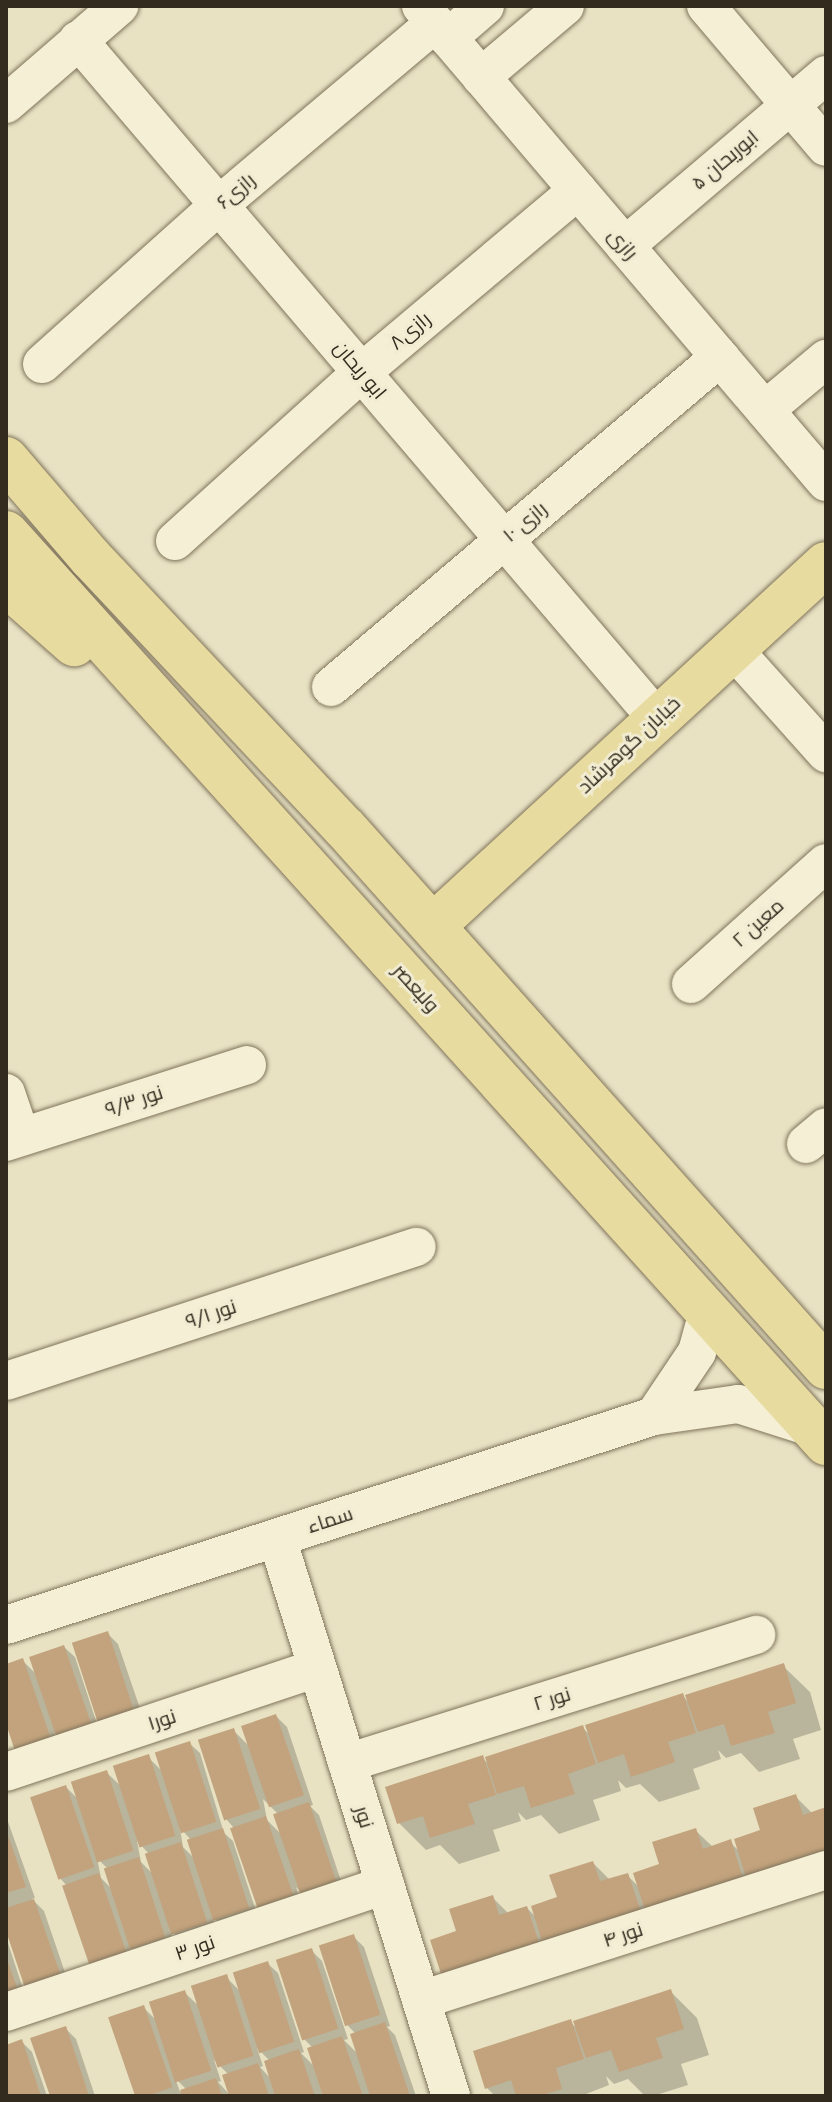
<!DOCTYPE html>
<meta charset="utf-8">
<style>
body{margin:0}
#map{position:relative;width:832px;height:2102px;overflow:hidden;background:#e8e2c3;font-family:"Roboto Serif",Cairo,serif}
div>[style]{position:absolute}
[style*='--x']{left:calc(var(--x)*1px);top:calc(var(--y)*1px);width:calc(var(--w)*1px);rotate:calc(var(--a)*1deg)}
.shadow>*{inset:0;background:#0003}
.building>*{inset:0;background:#c2a37d;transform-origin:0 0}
.roads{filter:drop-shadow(0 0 2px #80745c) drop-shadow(0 0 2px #80745c)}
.minor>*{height:38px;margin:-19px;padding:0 19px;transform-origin:19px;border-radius:19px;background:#f4efd5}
.major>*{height:44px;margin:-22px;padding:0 22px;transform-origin:22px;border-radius:22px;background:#e8db9f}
span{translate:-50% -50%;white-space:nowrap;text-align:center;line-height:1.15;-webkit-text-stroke:6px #f1ecd2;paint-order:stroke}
.street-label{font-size:20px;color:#322b1e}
.frame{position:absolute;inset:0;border:8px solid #322b1e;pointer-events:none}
</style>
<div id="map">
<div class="shadow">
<div style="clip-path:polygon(108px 1634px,118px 1644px,145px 1723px,112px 1734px)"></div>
<div style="clip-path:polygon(64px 1647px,75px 1657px,101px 1736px,69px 1747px,54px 1732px,60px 1750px,6px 1718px,6px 1666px,23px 1661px,38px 1676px)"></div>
<div style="clip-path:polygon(783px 1666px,810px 1692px,821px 1730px,793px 1739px,800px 1759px,759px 1772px,741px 1753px,726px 1758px,718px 1750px,721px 1759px,693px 1769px,700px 1789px,659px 1802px,640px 1784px,626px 1788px,618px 1780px,621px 1791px,593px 1800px,600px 1820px,559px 1834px,541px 1815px,526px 1820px,518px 1812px,521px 1821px,493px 1830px,500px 1851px,459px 1864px,440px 1845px,426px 1850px,399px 1823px,482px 1758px,490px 1765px,582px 1727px,591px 1736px,683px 1696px,690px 1704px)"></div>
<div style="clip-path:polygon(evenodd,276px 1716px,287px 1727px,313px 1805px,310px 1806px,319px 1815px,345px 1893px,313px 1904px,296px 1887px,302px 1907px,227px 1820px,233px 1730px,250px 1747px,276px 1716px,263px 1799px,278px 1814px,282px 1835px,267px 1820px,263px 1799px)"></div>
<div style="clip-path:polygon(evenodd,189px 1743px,200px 1753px,224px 1833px,233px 1841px,259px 1920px,226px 1930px,212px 1916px,218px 1934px,185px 1944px,169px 1928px,176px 1949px,143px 1960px,129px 1946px,136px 1965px,60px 1878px,66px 1787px,80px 1801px,106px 1772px,123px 1788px,148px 1757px,163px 1772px,189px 1743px,180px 1828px,192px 1841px,195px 1859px,183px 1847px,180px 1828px,189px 1743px,137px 1841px,150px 1855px,155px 1876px,141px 1862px,137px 1841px,189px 1743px,97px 1858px,109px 1870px,112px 1889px,101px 1878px,97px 1858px)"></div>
<div style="clip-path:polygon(796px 1797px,813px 1814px,826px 1810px,826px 1886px,571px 1969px,458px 1933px,492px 1897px,509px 1914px,527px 1908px,537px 1918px,593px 1863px,610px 1880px,627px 1875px,640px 1888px,695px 1830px,713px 1847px,730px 1842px,740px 1852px)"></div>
<div style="clip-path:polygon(6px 1816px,35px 1898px,32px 1899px,44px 1911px,71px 1990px,6px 1924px)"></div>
<div style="clip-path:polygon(evenodd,353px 1936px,364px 1947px,390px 2026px,387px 2027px,395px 2035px,416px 2096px,231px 2096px,229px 2075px,214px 2060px,221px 2081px,218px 2082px,231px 2096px,136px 2096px,110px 2019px,143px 2007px,158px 2022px,184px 1992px,201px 2008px,226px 1977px,241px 1992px,267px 1963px,278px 1973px,304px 2052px,301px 2053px,316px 2068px,313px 2048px,305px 2040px,311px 1950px,322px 1961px,348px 2039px,344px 2040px,359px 2055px,356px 2034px,348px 2026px,353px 1936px,257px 2048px,270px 2061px,272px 2080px,260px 2067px,263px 2066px,257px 2048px,353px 1936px,175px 2078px,187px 2090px,180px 2092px,175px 2078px)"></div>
<div style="clip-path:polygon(6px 1937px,28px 2004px,6px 2011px)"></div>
<div style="clip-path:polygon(671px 1992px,697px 2018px,709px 2055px,681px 2064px,688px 2085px,653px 2096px,645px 2096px,628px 2079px,614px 2084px,606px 2076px,609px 2085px,581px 2096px,495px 2096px,487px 2088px,570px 2022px,578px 2029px)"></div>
<div style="clip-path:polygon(65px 2028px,76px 2039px,95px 2096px,52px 2096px)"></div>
<div style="clip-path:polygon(22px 2042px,32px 2052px,47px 2096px,6px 2096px,6px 2047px)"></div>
</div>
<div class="building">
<div style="left:108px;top:1631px;width:86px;height:38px;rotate:72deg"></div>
<div style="left:64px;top:1645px;width:85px;height:37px;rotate:71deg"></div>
<div style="clip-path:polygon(23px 1658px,51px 1739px,15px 1751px,6px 1724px,6px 1664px)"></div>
<div style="clip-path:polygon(784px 1663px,796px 1703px,768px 1712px,775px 1733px,731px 1746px,724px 1724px,698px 1732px,685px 1695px)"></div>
<div style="clip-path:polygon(683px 1693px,696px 1733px,668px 1742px,675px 1762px,631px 1777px,624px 1754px,598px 1763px,585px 1725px)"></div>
<div style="left:276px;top:1714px;width:86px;height:37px;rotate:71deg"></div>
<div style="clip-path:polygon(583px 1725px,596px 1764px,568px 1774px,575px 1794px,531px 1808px,524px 1786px,497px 1794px,485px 1757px)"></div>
<div style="left:234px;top:1728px;width:85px;height:38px;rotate:72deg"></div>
<div style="left:190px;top:1741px;width:85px;height:37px;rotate:72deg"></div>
<div style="left:149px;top:1754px;width:86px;height:38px;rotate:72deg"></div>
<div style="clip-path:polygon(483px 1755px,496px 1795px,468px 1804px,475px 1824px,430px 1838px,423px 1816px,397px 1824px,385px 1787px)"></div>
<div style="left:107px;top:1770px;width:85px;height:38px;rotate:72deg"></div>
<div style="left:66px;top:1785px;width:87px;height:38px;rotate:71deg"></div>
<div style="clip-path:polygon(796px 1794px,803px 1815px,826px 1807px,826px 1851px,746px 1877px,734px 1839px,760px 1830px,753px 1808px)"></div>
<div style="left:309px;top:1802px;width:84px;height:38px;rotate:71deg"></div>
<div style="left:266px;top:1816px;width:84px;height:38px;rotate:71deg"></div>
<div style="left:223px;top:1828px;width:85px;height:38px;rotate:72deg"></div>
<div style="clip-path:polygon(696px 1828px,703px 1849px,731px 1839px,743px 1879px,645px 1910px,633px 1873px,659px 1864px,652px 1842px)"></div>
<div style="clip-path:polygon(6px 1830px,26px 1887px,6px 1893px)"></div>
<div style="left:181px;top:1842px;width:85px;height:38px;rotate:72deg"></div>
<div style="left:139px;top:1857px;width:85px;height:37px;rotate:72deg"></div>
<div style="clip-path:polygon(593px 1861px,600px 1881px,628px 1873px,641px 1912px,543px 1944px,531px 1906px,557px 1897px,549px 1875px)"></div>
<div style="left:99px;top:1873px;width:86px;height:39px;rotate:71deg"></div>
<div style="clip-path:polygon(493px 1895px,499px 1915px,527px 1906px,540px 1946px,442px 1977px,430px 1940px,456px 1931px,449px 1909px)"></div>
<div style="clip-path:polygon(34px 1899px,62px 1979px,26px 1991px,6px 1931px,6px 1908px)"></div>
<div style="left:354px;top:1934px;width:85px;height:37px;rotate:72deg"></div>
<div style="left:312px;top:1948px;width:85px;height:38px;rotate:72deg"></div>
<div style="clip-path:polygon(6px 1957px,19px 1993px,6px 1997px)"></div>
<div style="left:268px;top:1961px;width:85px;height:37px;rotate:72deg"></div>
<div style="left:227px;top:1974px;width:86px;height:38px;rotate:72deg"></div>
<div style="clip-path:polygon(671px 1989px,684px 2029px,656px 2038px,663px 2058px,619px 2072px,611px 2050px,586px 2058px,573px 2021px)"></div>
<div style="left:185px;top:1990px;width:85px;height:38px;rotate:72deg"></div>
<div style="left:144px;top:2005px;width:87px;height:38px;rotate:71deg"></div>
<div style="clip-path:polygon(571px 2019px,584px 2059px,556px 2068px,562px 2089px,539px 2096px,516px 2096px,511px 2080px,485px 2089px,473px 2051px)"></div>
<div style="clip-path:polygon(385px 2022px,410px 2096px,370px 2096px,350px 2034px)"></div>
<div style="clip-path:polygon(66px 2026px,89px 2096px,50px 2096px,30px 2038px)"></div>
<div style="clip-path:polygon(342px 2036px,363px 2096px,323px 2096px,307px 2048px)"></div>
<div style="clip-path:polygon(22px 2039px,41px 2096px,6px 2096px,6px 2045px)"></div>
<div style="clip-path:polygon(299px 2049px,315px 2096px,275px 2096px,264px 2061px)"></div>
<div style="clip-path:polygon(258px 2063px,269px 2096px,229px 2096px,222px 2075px)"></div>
<div style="clip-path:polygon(216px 2078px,222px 2096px,182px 2096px,180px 2090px)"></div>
</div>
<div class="roads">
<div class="minor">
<div style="--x:421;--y:6;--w:625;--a:49.61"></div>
<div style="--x:706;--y:6;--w:185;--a:49.6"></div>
<div style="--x:448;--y:38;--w:49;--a:-40.9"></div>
<div style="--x:78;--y:40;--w:869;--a:49.53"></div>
<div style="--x:481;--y:77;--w:110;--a:-40.2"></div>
<div style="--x:6;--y:104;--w:150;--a:-40.9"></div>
<div style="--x:625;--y:246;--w:264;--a:-40.4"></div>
<div style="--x:42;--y:364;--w:238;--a:-41.9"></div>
<div style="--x:219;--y:205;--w:282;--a:-40.1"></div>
<div style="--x:765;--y:410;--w:80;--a:-39.9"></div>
<div style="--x:175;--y:541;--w:252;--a:-42.1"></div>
<div style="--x:362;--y:372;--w:282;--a:-40.1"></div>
<div style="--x:733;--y:649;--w:140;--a:48.2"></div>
<div style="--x:331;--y:687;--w:510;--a:-40.31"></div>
<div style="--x:691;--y:984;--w:181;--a:-41.9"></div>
<div style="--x:6;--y:1093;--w:46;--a:71.2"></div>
<div style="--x:6;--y:1142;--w:253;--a:-17.7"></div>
<div style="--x:806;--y:1144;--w:26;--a:-40"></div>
<div style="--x:6;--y:1381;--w:432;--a:-18.1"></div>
<div style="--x:654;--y:1416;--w:77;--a:-56.1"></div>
<div style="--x:697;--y:1352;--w:41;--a:-74.6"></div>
<div style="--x:277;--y:1538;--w:584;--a:72.68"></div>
<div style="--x:6;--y:1625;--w:681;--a:-17.88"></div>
<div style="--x:654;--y:1416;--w:85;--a:-8.1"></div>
<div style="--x:738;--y:1404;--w:79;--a:17.7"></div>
<div style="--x:347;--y:1763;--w:429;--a:-17.4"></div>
<div style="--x:6;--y:1772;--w:328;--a:-18.5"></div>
<div style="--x:421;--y:2000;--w:425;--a:-17.8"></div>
<div style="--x:6;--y:2012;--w:400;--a:-18.5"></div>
</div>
<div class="major">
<div style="--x:6;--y:459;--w:130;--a:49.4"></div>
<div style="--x:91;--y:558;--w:369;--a:46.8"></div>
<div style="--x:344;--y:827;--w:724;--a:48.25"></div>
<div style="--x:6;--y:533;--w:1225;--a:47.98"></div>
<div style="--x:6;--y:584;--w:91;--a:41.4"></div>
<div style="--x:433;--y:926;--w:534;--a:-42.65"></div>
</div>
</div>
<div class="street-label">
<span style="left:725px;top:160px;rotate:-40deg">ابوریحان ۵</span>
<span style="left:236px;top:191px;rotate:-40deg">رازی۶</span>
<span style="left:623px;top:244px;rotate:50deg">رازی</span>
<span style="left:410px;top:331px;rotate:-40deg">رازی۸</span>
<span style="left:360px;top:370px;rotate:50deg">ابو ریحان</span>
<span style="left:525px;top:522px;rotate:-40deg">رازی ۱۰</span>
<span style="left:629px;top:745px;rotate:-43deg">خیابان گوهرشاد</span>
<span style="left:758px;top:923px;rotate:-42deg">معین ۲</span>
<span style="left:416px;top:988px;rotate:48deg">ولیعصر</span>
<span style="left:134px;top:1101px;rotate:-18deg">نور ۹/۳</span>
<span style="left:211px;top:1314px;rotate:-18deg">نور ۹/۱</span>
<span style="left:330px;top:1520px;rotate:-18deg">سماء</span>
<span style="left:552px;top:1699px;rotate:-17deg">نور ۲</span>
<span style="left:162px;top:1720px;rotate:-18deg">نور۱</span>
<span style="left:364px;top:1817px;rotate:73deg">نور</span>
<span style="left:623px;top:1935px;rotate:-18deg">نور ۴</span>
<span style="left:195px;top:1948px;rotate:-19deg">نور ۳</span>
</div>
<div class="frame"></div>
</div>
